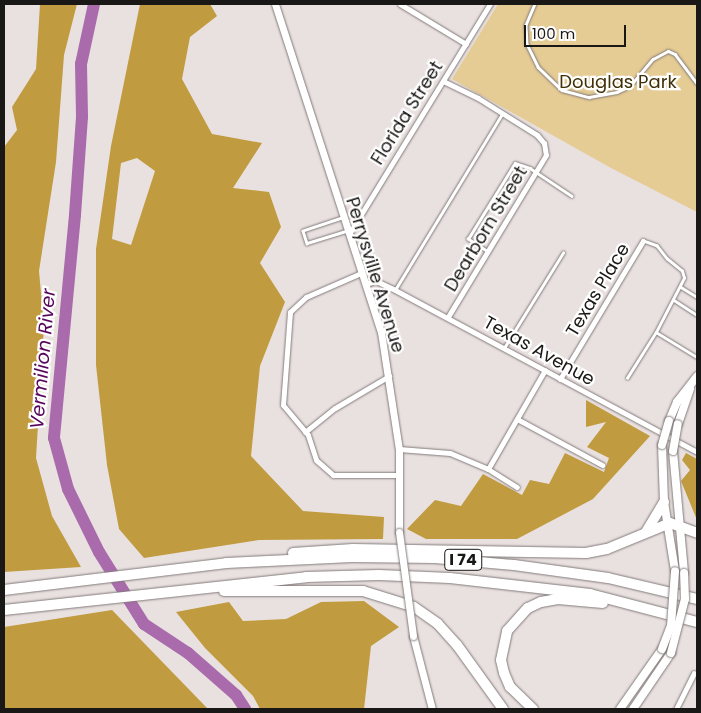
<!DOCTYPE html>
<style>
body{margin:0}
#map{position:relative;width:701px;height:713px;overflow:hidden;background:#e9e1e0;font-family:Poppins,sans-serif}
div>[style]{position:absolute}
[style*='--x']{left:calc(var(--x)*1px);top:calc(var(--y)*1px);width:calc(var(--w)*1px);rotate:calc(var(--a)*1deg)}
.green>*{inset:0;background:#e5cb94}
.forest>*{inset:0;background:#c19b3f}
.river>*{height:12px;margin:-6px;padding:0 6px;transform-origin:6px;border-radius:6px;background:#a96bac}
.roads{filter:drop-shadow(0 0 1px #827b7a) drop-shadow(0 0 1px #827b7a)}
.service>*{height:2.5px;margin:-1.25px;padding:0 1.25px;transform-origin:1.25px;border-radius:1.25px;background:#fff}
.minor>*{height:5px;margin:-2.5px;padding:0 2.5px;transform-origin:2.5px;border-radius:2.5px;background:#fff}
.tertiary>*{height:7px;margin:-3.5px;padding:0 3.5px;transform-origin:3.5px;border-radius:3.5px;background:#fff}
.secondary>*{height:8px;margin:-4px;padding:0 4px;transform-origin:4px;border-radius:4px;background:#fff}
.motorway>*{height:10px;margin:-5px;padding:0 5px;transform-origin:5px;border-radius:5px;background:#fff}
.bridges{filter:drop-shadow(0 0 1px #827b7a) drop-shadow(0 0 1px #827b7a)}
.tertiary-bridge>*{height:7px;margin:-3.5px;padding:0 3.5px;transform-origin:3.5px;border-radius:3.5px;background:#fff}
.secondary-bridge>*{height:8px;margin:-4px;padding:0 4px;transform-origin:4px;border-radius:4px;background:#fff}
span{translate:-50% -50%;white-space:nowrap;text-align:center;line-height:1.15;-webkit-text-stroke:4.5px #fff;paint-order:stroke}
.shield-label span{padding:1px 4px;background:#fff;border:1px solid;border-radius:4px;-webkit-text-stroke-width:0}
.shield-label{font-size:16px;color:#1a1817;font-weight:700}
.park-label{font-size:18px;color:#413109}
.street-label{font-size:18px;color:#1a1817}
.water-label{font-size:19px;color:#57055d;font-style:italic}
.frame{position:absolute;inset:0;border:5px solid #1a1817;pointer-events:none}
.scale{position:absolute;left:524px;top:25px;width:102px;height:22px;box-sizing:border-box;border:2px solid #1a1817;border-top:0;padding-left:6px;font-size:15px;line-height:18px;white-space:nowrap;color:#1a1817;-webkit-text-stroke:4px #fff;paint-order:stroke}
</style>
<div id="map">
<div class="green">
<div style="clip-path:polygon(498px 4px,697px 4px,697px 212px,611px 168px,452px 79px)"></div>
</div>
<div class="forest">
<div style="clip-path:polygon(40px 4px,77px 4px,64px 55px,56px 162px,39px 271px,44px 326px,36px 458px,52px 516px,81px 567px,4px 572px,4px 147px,17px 130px,12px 107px,36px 69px)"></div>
<div style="clip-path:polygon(evenodd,140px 4px,210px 4px,217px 16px,190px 37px,182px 79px,212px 134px,262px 143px,233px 188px,269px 192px,281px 227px,260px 263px,285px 302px,260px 366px,251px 456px,303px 511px,384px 517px,383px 539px,259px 540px,144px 558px,119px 529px,107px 465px,96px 365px,96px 249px,111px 146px,140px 4px,137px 158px,155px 171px,131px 245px,112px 239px,121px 163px,137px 158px)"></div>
<div style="clip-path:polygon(586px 400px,650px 436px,593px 499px,517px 539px,426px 539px,407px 529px,435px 500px,461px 506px,483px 474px,522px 495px,530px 480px,549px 484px,565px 453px,604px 472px,609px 458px,587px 447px,606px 422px,586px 427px)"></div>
<div style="clip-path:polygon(686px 453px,697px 459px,697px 520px,681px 481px,690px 470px,682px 460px)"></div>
<div style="clip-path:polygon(364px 601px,399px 627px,371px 646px,364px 709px,260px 709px,253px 696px,205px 648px,176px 612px,229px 602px,243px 621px,286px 619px,321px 602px)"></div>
<div style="clip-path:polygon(112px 610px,208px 709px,4px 709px,4px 627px)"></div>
</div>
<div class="river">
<div style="--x:94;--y:4;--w:61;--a:102.2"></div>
<div style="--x:81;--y:64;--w:53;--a:88.9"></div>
<div style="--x:82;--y:117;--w:98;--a:94.1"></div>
<div style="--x:75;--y:215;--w:224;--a:95.4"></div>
<div style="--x:54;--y:438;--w:53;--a:74.6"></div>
<div style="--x:68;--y:489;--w:70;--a:63.8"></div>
<div style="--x:99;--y:552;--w:85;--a:58"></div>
<div style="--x:144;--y:624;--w:53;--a:33.4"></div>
<div style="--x:188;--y:653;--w:64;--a:41.2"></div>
<div style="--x:236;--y:695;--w:17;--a:57"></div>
</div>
<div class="roads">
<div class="service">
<div style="--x:535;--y:4;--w:23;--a:113"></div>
<div style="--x:526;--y:25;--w:19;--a:87"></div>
<div style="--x:527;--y:44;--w:25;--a:64"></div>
<div style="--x:538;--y:67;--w:33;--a:44"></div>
<div style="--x:562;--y:90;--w:28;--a:15"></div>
<div style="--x:589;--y:97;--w:28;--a:-10"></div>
<div style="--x:617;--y:92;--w:14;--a:-25"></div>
<div style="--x:630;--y:86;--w:35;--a:-50"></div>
<div style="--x:653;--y:59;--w:17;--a:-28"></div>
<div style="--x:668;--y:51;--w:8;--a:23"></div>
<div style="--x:675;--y:54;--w:36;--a:53"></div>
<div style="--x:342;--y:218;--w:41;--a:161.6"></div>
<div style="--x:303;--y:231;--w:13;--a:72"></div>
<div style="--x:307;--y:243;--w:41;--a:-17.1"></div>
<div style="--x:488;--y:252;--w:24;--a:-147"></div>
<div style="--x:468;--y:239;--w:89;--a:-58.3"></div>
<div style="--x:515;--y:163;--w:16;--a:18"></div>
<div style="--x:530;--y:168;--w:50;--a:33.7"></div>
<div style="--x:681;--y:287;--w:19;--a:32"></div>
<div style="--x:395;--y:290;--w:206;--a:-58.7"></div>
<div style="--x:674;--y:300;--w:27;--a:33"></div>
<div style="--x:656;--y:332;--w:48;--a:31.4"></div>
<div style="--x:504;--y:348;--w:112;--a:-58.2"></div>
<div style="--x:627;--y:378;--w:54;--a:-57.8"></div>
<div style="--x:656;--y:332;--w:61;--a:-62.6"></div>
<div style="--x:684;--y:278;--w:7;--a:-106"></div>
<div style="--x:682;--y:271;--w:19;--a:-141"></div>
<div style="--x:667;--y:259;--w:16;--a:-128"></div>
<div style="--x:657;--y:246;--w:15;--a:-160"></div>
</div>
<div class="minor">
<div style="--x:400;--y:4;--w:77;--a:31.2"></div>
<div style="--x:443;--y:81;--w:39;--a:26"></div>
<div style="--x:478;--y:98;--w:70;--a:32.1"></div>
<div style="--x:537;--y:135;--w:11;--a:49"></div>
<div style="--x:544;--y:143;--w:12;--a:81"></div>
<div style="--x:546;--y:155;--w:189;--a:121.2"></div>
<div style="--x:349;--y:234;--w:270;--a:-58.5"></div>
<div style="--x:361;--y:273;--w:60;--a:156.4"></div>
<div style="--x:306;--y:297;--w:22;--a:137"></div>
<div style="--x:290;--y:312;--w:93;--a:94.3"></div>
<div style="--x:283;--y:405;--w:39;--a:50"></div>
<div style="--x:308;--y:435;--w:26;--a:72"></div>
<div style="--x:316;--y:460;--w:23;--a:41"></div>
<div style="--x:333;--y:475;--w:66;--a:0"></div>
<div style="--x:365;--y:284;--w:11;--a:-15"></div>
<div style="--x:376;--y:281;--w:21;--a:25"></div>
<div style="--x:395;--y:290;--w:343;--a:28.2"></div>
<div style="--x:560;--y:379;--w:161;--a:-59"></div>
<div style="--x:517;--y:419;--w:97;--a:28.4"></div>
<div style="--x:305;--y:432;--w:38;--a:-39"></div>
<div style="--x:335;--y:408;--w:63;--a:-30.7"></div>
<div style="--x:399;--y:449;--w:51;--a:4.5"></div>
<div style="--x:450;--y:453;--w:41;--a:22.8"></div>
<div style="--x:488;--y:469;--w:34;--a:32"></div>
<div style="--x:488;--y:469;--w:114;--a:-60.1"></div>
<div style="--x:676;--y:709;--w:40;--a:-63.4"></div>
</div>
<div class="tertiary">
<div style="--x:275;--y:4;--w:345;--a:72.1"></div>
<div style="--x:381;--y:332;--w:118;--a:81.3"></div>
<div style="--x:399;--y:449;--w:83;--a:90"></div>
<div style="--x:413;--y:636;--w:75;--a:75.4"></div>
</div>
<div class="secondary">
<div style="--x:669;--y:421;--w:21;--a:-67"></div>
<div style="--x:677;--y:402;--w:33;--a:-52"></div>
<div style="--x:678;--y:424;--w:37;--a:-71"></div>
<div style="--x:662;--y:445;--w:57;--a:88"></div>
<div style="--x:664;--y:502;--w:70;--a:80.9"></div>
<div style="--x:673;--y:451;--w:122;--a:84.8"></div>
<div style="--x:620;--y:709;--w:73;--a:-55"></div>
<div style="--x:633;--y:709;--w:68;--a:-55.8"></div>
</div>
<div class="motorway">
<div style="--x:646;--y:532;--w:35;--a:-59"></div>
<div style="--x:293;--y:553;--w:60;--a:-3.8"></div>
<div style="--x:353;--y:549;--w:233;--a:1"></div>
<div style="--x:586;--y:553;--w:21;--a:-11"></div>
<div style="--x:607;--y:549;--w:68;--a:-22.4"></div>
<div style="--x:670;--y:523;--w:29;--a:20"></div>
<div style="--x:4;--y:590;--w:224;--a:-6.9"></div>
<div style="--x:226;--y:563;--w:126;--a:-2.7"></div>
<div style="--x:352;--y:557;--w:83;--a:0.7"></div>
<div style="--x:435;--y:558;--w:79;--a:5.1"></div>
<div style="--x:514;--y:565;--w:95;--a:7.9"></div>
<div style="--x:608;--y:578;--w:91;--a:13.3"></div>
<div style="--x:224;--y:591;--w:139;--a:0"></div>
<div style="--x:363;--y:591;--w:53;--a:17.4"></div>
<div style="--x:414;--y:607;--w:29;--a:35"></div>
<div style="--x:438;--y:624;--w:28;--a:48"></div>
<div style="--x:457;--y:645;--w:79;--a:54.3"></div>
<div style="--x:4;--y:610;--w:304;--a:-6.2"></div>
<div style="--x:306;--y:577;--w:73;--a:-1.6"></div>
<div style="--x:379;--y:575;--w:71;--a:2.4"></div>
<div style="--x:450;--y:578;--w:141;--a:6.5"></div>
<div style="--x:590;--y:594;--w:111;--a:14.7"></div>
<div style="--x:533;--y:709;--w:32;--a:-136"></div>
<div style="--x:510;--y:687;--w:15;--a:-113"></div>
<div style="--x:504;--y:673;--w:13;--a:-103"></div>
<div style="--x:501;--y:660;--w:30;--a:-78"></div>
<div style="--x:507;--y:631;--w:31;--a:-48"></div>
<div style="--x:528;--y:608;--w:14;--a:-25"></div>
<div style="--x:541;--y:602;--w:17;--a:-10"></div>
<div style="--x:558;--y:599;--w:45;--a:5.1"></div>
</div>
</div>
<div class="bridges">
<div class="tertiary-bridge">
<div style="--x:399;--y:532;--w:105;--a:82.3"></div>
</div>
<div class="secondary-bridge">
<div style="--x:662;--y:445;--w:25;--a:-74"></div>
<div style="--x:673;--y:451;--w:27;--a:-80"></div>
<div style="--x:662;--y:649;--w:25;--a:-69"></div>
<div style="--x:671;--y:626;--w:55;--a:-85.8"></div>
<div style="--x:671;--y:653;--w:56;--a:-75.5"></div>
<div style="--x:685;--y:599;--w:26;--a:-92"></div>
</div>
</div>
<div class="shield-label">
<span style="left:463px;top:560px">I 74</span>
</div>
<div class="park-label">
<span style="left:618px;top:82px">Douglas Park</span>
</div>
<div class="street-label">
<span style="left:407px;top:113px;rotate:-58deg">Florida Street</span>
<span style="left:486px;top:229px;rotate:-59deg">Dearborn Street</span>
<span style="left:375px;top:275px;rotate:73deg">Perrysville Avenue</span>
<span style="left:598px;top:290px;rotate:-59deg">Texas Place</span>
<span style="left:539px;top:351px;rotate:29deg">Texas Avenue</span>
</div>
<div class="water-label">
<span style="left:43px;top:359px;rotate:-85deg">Vermilion River</span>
</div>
<div class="frame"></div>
<div class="scale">100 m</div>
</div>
